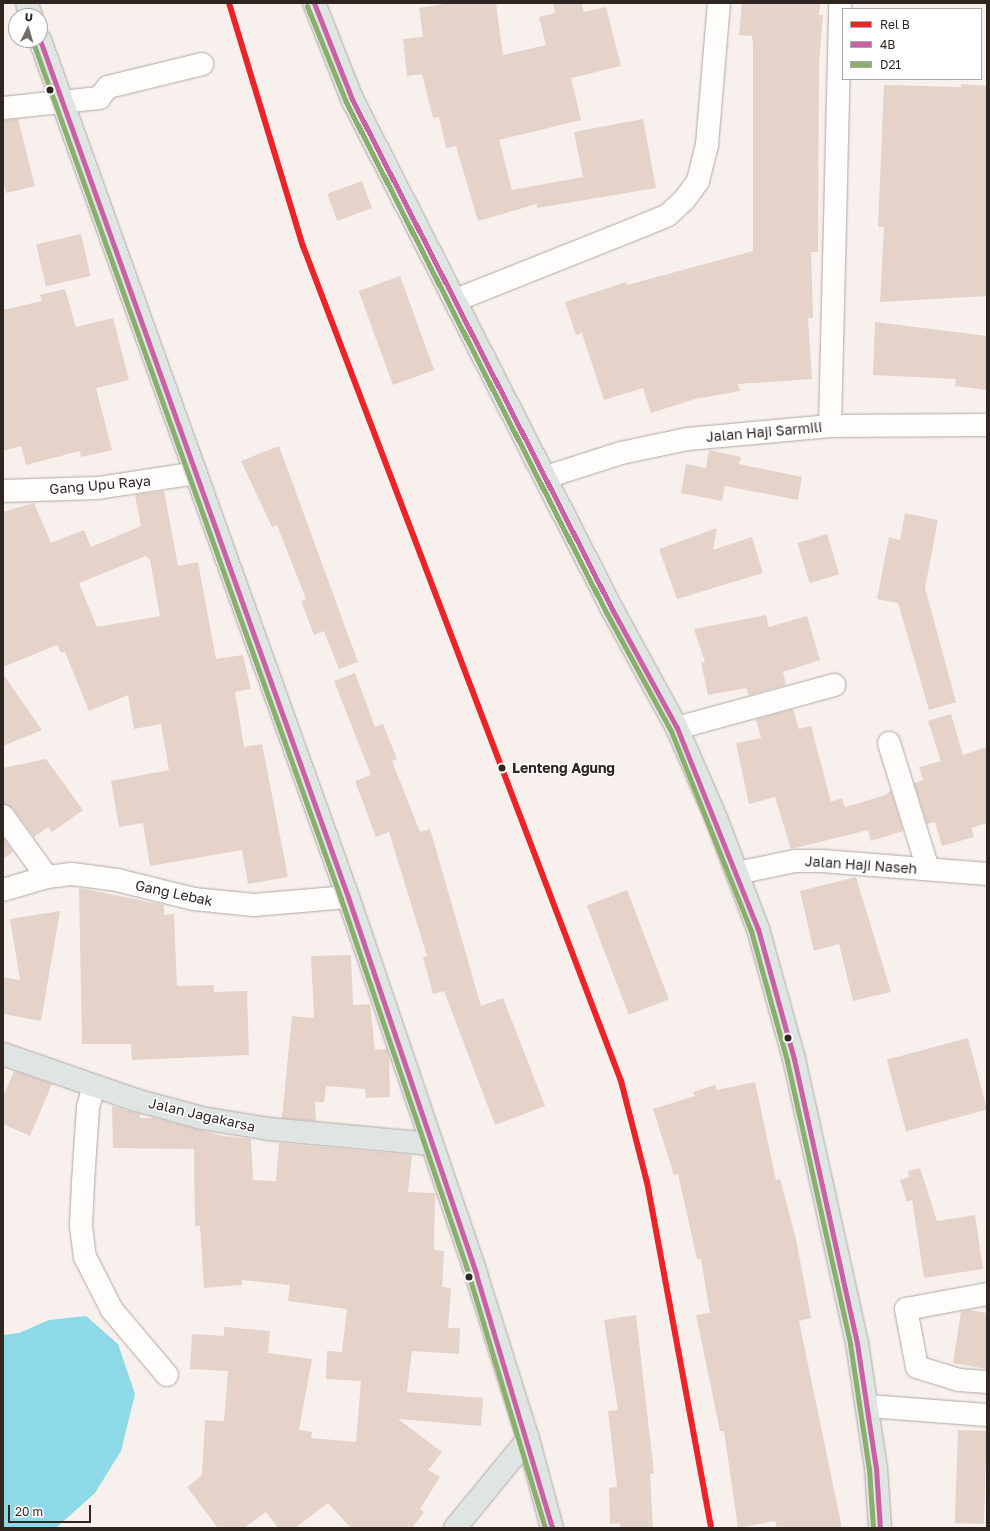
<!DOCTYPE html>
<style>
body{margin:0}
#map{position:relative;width:990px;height:1531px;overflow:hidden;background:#f8f0ec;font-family:"Golos Text",sans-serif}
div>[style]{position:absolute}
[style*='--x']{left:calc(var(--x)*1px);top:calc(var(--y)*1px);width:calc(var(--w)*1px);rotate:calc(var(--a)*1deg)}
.water>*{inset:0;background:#8ed9e8}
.building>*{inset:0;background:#e5d2c9;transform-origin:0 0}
.roads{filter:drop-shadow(0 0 1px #afa8a4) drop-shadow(0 0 1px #afa8a4)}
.minor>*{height:22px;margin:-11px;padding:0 11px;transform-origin:11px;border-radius:11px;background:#fefdfc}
.major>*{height:22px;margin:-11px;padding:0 11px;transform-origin:11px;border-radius:11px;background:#dee5e2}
.bus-1>*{height:5px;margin:-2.5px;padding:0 2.5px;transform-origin:2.5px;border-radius:2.5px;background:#cb60a4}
.bus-2>*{height:5px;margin:-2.5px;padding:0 2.5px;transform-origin:2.5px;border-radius:2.5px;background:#8aaf6c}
.rail-1>*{height:6px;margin:-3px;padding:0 3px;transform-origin:3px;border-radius:3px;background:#ec2329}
.dots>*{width:11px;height:11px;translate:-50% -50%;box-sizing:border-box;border:2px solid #fff;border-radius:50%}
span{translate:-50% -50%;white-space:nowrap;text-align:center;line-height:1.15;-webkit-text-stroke:3px #fff;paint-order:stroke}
.street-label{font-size:14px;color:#2f2622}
.stop-label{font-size:14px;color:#2f2622;font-weight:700}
.left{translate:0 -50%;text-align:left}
.frame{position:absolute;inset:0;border:4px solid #2f2622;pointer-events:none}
.legend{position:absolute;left:842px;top:8px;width:140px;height:72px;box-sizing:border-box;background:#fff;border:1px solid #aca8a7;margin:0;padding:5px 7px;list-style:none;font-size:12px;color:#2f2622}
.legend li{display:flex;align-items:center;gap:8px;height:20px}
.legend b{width:20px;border:1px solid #aca8a7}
.north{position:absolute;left:8px;top:8px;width:40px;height:40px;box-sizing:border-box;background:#fff;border:1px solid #aca8a7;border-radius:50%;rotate:5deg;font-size:11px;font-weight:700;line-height:16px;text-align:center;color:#2f2622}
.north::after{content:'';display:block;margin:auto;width:14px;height:18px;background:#756d69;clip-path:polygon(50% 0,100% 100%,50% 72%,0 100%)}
.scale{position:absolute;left:8px;top:1505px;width:83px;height:18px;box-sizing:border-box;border:2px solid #2f2622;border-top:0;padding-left:5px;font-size:12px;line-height:14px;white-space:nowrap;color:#2f2622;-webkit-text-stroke:3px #fff;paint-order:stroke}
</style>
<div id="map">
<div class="water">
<div style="clip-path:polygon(86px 1316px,118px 1344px,135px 1394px,121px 1451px,95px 1493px,57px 1527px,3px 1528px,3px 1335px,19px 1333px,49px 1320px)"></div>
</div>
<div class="building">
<div style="clip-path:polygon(451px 3px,496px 3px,503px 55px,546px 45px,539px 17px,555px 13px,553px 3px,581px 3px,584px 12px,606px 7px,621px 66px,571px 78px,581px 120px,499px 140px,512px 190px,583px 177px,574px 132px,643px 119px,656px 188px,537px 208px,537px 204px,478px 221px,456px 146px,446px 148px,439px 117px,433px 118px,422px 74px,407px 76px,403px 39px,423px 37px,419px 8px)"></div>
<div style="clip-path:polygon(742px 3px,820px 3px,819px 15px,823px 15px,819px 62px,818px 252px,811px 252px,813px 318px,808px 318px,812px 379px,738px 384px,740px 391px,695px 399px,651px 413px,643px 388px,604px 400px,582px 333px,576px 335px,565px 302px,626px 282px,627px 285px,753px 251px,753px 44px,752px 36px,739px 35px)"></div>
<div style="clip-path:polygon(961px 84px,987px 86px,987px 296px,880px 302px,884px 227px,878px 227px,884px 85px,961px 87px)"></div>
<div style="clip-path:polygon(18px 119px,35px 186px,6px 193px,3px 179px,3px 120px)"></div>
<div style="left:362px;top:181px;width:29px;height:37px;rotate:70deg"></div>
<div style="left:81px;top:234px;width:43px;height:46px;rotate:77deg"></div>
<div style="left:400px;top:276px;width:100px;height:44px;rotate:70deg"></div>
<div style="clip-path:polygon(65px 289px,76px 327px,113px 318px,129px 380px,96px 388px,112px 450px,81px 457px,80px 451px,26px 465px,21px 446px,3px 451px,3px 310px,42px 301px,40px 295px)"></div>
<div style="clip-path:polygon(875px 322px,987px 336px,987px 390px,955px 386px,956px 379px,873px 375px)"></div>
<div style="clip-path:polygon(279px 446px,358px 662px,339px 669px,324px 631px,314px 635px,301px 601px,306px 599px,277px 525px,272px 527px,241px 461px)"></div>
<div style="clip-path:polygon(709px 450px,741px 457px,739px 464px,802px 477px,798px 500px,725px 486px,722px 501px,681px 493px,686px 464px,706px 468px)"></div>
<div style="clip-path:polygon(evenodd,164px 491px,178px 566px,198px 562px,216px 659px,243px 655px,251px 689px,235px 692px,244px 747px,262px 744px,288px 877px,248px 884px,242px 850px,150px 866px,143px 823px,119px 827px,111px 781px,169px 770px,161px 724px,134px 729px,128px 695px,89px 711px,65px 652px,61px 653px,57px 645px,3px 667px,3px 512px,34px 503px,51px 543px,84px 530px,91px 547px,141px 526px,135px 495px,164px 491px,146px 556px,150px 560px,160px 616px,97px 627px,79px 583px,146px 556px)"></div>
<div style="clip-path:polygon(905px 513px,938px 520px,925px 588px,956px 702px,929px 710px,898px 603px,877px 599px,889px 537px,900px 540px)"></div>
<div style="clip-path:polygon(717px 528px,713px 550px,752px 537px,763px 573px,677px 599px,659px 549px)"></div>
<div style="left:827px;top:534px;width:42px;height:31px;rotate:73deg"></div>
<div style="clip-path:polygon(766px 615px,769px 627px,807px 616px,820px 660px,783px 672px,786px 685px,749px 695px,746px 688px,708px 695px,701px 662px,705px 662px,694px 629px)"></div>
<div style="clip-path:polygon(355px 673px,375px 727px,383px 724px,397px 759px,392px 761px,420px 832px,430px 829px,481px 1006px,503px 998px,545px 1106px,495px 1125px,444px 991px,433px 994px,423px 957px,427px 956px,389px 832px,376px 837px,355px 781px,371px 775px,334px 681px)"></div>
<div style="clip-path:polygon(3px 674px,42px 730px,3px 746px)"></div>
<div style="clip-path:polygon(793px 709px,799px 729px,811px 726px,831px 802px,842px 798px,845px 807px,886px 795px,891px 790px,903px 831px,871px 841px,868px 830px,791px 849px,775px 797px,749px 804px,736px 743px,761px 738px,756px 719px)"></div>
<div style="clip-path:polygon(951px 714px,963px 755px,987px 747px,987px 823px,971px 828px,974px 837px,942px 846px,935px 822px,927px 824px,914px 783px,923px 780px,919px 767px,941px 761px,928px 721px)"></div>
<div style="clip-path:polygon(46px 759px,83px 810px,52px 832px,48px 827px,34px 837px,13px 809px,3px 804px,3px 768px)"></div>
<div style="clip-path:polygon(3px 837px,13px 852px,3px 859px)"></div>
<div style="clip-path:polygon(856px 877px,891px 992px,853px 1001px,839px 944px,814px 951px,800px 891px)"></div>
<div style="clip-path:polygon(79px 888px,164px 905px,164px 915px,174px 914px,177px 986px,214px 985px,214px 992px,247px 991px,249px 1055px,132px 1060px,131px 1044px,82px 1044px)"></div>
<div style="left:627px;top:890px;width:117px;height:43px;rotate:69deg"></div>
<div style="clip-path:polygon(60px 911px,41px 1021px,3px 1014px,3px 977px,20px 980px,10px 919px)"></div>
<div style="clip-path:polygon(351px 955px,353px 1005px,370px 1004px,375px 1050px,387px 1049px,389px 1057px,390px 1097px,366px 1098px,365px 1089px,326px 1086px,324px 1102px,315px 1102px,316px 1121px,282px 1118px,292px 1016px,314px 1018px,311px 956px)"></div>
<div style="left:968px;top:1038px;width:74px;height:84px;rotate:75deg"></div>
<div style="clip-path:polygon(14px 1071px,52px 1084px,30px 1136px,3px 1124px,3px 1097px)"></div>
<div style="clip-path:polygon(755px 1082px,776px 1180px,780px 1179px,796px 1239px,811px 1318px,799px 1321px,842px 1528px,777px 1528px,775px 1521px,738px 1528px,724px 1431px,720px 1431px,696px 1315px,710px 1313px,701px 1259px,697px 1259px,678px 1174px,674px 1175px,653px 1109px,695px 1096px,693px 1092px,715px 1085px,717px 1090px)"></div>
<div style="clip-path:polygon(112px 1106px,140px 1114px,140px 1118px,154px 1118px,223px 1136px,251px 1139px,253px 1180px,276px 1181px,279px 1143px,412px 1155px,408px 1192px,435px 1193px,434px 1250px,444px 1251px,442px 1287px,451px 1288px,448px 1328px,460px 1328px,459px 1354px,412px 1351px,407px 1392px,483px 1398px,481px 1426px,398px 1419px,442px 1452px,428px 1470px,440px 1477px,420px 1509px,424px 1512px,412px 1528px,351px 1528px,328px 1503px,295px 1528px,278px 1528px,266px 1512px,244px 1528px,218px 1528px,187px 1487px,202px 1475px,205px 1420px,224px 1421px,228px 1371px,190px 1369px,192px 1334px,224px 1336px,224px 1327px,270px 1331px,268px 1353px,312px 1359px,299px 1430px,312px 1432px,311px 1438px,356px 1442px,361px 1381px,326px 1379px,327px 1351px,342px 1352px,347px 1309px,288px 1301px,290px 1285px,242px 1280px,242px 1285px,204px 1288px,200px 1226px,195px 1226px,194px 1149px,113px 1148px)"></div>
<div style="clip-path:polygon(920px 1168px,937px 1221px,975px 1215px,983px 1269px,924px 1278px,912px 1200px,907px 1202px,900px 1180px,909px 1177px,908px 1171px)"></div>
<div style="clip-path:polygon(969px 1310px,987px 1313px,987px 1369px,953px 1363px,961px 1312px)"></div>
<div style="clip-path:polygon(636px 1315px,654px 1473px,650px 1474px,653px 1528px,620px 1528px,620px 1523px,610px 1524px,609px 1488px,617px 1487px,608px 1411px,618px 1410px,604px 1320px)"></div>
<div style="left:958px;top:1430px;width:29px;height:93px;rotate:2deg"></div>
</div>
<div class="roads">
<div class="minor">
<div style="--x:3;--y:108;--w:97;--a:-5.9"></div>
<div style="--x:99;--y:98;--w:14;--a:-51"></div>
<div style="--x:108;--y:87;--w:97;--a:-13.7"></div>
<div style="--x:456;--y:300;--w:200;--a:-21.7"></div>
<div style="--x:642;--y:226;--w:28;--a:-23"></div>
<div style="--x:668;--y:215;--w:23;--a:-43"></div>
<div style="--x:685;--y:199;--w:22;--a:-54"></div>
<div style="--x:698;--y:181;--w:37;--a:-76"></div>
<div style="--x:707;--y:145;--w:143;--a:-85.2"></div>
<div style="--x:830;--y:426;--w:423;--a:-88.6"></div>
<div style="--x:546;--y:477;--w:79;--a:-17.7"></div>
<div style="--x:621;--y:453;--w:68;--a:-11.8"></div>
<div style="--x:688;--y:439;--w:143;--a:-5.2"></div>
<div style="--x:830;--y:426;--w:157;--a:-0.4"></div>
<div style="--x:3;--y:491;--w:95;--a:-1.8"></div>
<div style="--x:98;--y:488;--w:99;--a:-8.7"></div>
<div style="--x:677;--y:728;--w:163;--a:-15.3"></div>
<div style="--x:889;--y:743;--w:132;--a:72.8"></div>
<div style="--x:3;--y:816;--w:75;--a:54.2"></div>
<div style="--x:737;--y:873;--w:59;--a:-11.7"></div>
<div style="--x:795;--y:861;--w:27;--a:0"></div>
<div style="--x:822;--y:861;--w:166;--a:4.5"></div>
<div style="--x:3;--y:890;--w:46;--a:-16.5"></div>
<div style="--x:47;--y:877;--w:25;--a:-7"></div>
<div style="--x:72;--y:874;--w:45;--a:7.6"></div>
<div style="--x:117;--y:880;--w:79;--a:13.9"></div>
<div style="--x:194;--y:899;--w:60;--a:5.7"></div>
<div style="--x:254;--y:905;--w:94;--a:-4.9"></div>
<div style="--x:94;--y:1086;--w:22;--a:106"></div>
<div style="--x:88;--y:1107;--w:76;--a:93.8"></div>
<div style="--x:83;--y:1183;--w:43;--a:92.7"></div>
<div style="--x:81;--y:1226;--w:31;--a:83"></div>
<div style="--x:85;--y:1257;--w:59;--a:63"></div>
<div style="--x:112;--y:1310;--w:85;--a:49.8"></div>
<div style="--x:987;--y:1294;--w:82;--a:169.5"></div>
<div style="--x:906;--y:1309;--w:59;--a:79.3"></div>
<div style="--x:917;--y:1367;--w:44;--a:17.2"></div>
<div style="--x:959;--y:1380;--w:28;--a:4"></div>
<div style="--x:868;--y:1406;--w:119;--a:4.3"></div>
</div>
<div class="major">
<div style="--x:27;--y:3;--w:14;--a:73"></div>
<div style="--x:314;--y:3;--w:103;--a:68.4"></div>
<div style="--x:352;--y:99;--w:575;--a:62.99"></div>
<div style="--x:613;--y:611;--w:133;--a:61.3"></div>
<div style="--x:677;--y:728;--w:98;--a:66.6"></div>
<div style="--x:716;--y:818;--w:119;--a:69.3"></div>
<div style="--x:758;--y:929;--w:135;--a:74.5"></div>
<div style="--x:794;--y:1059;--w:291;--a:77.5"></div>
<div style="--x:857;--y:1343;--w:126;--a:81.4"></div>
<div style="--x:876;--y:1468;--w:60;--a:86.2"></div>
<div style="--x:40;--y:40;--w:911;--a:70.23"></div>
<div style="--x:348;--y:897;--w:398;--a:71.2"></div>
<div style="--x:476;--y:1274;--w:173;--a:72.5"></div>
<div style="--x:528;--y:1439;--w:92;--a:74.9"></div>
<div style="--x:3;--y:1054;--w:141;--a:19.1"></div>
<div style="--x:136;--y:1100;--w:68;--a:15.3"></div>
<div style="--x:202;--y:1118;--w:68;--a:9.3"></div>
<div style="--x:269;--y:1129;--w:163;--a:5.3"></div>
<div style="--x:455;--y:1528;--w:115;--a:-50.6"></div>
</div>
</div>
<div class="bus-1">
<div style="--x:314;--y:3;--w:103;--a:68.4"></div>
<div style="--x:352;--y:99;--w:575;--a:62.99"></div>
<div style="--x:613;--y:611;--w:133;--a:61.3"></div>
<div style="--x:677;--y:728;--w:217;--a:68.1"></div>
<div style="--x:758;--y:929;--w:135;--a:74.5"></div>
<div style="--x:794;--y:1059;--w:291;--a:77.5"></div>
<div style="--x:857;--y:1343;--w:126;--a:81.4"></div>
<div style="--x:876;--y:1468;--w:60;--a:86.2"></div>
<div style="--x:40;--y:40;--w:911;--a:70.23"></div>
<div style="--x:348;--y:897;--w:398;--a:71.2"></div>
<div style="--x:476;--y:1274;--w:265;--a:73.3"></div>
</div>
<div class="bus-2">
<div style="--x:307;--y:6;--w:104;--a:67.9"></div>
<div style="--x:346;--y:102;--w:575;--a:62.99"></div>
<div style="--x:607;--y:614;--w:133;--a:61.3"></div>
<div style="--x:671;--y:731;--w:215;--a:68.2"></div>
<div style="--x:751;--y:931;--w:135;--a:74.5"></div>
<div style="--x:787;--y:1061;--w:290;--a:77.4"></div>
<div style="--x:850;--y:1344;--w:126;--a:81.4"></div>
<div style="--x:869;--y:1469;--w:59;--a:86.1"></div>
<div style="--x:33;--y:42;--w:911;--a:70.23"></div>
<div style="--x:341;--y:899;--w:398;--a:71.2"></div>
<div style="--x:469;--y:1276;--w:263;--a:73.2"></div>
</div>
<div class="rail-1">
<div style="--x:229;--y:3;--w:254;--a:73.1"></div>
<div style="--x:303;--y:246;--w:894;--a:69.15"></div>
<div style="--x:621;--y:1081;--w:104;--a:75.6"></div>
<div style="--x:647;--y:1182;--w:352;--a:79.5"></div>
</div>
<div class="dots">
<div style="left:50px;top:90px;background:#2f2622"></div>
<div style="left:502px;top:768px;background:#2f2622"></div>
<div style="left:788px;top:1038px;background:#2f2622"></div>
<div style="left:469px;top:1277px;background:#2f2622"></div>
</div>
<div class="street-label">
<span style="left:764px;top:432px;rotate:-5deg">Jalan Haji Sarmili</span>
<span style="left:100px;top:485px;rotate:-5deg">Gang Upu Raya</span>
<span style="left:861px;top:865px;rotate:4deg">Jalan Haji Naseh</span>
<span style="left:174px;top:893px;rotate:12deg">Gang Lebak</span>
<span style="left:202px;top:1115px;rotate:13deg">Jalan Jagakarsa</span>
</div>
<div class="stop-label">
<span class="left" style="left:512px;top:768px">Lenteng Agung</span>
</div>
<div class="frame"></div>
<ul class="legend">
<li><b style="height:5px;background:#ec2329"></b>Rel B</li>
<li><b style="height:5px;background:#cb60a4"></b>4B</li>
<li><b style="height:5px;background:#8aaf6c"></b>D21</li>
</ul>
<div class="north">U</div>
<div class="scale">20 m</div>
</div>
